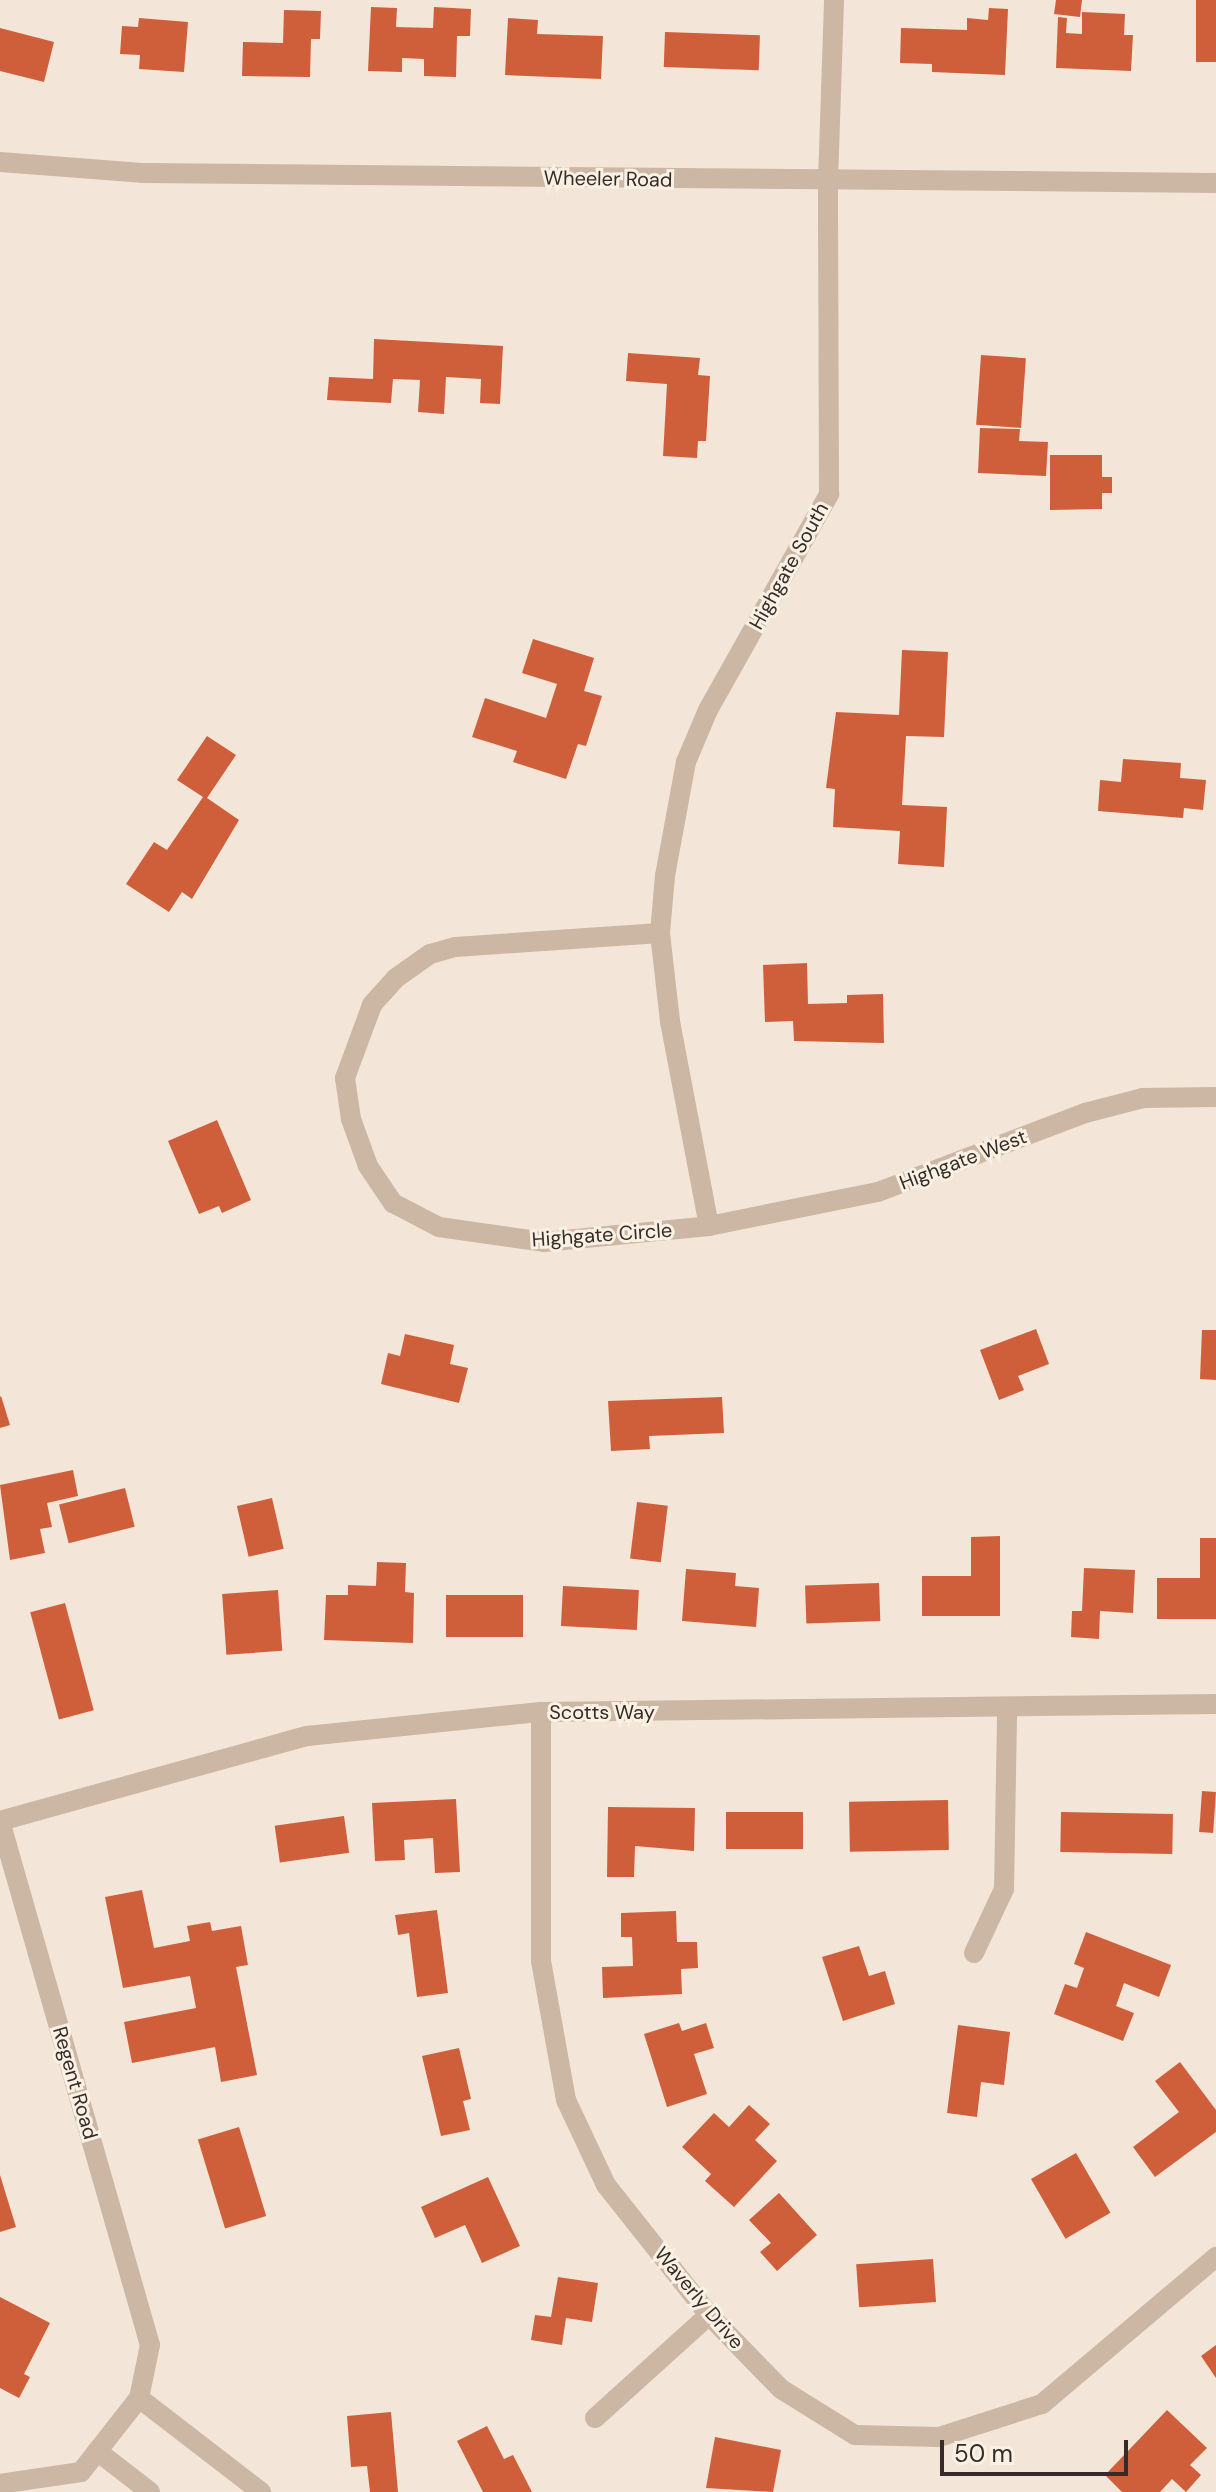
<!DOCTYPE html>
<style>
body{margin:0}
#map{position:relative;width:1216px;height:2492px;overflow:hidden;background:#f3e6d8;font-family:"DM Sans",sans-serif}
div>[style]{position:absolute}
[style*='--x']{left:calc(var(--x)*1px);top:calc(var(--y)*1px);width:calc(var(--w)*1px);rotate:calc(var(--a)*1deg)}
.building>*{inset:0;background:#cf5f3b;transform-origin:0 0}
.minor>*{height:20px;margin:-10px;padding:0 10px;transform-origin:10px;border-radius:10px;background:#ccb6a4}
.tertiary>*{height:20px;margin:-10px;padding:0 10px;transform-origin:10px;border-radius:10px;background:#ccb6a4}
span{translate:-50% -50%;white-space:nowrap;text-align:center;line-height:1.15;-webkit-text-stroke:6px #faf1e5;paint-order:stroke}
.street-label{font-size:20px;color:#362b26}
.scale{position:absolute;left:940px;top:2440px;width:188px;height:36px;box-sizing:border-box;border:4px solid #362b26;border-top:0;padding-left:10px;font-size:24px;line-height:28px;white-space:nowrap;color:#362b26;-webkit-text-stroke:6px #faf1e5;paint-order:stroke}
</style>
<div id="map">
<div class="building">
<div style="clip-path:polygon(1056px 0,1082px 0,1080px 17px,1054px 14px)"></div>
<div style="left:1196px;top:0;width:20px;height:62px"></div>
<div style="clip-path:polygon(371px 7px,397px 8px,396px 27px,433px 28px,434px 7px,471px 9px,470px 36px,457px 36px,456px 77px,424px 76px,424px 59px,402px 58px,402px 72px,368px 71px)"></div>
<div style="clip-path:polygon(989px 8px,1008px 9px,1005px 75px,932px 72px,932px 64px,900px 63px,901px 28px,967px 30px,967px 18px,988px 20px)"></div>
<div style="clip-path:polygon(284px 10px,321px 11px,320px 39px,311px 39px,310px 77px,242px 76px,243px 42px,283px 43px)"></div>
<div style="clip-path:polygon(1082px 12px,1125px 14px,1124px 35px,1133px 35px,1131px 71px,1056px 68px,1058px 17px,1067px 18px,1066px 33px,1082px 34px)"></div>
<div style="clip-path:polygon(139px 18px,188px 22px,184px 72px,139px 69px,140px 55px,120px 54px,122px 26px,138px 27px)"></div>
<div style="clip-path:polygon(508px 18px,538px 20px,537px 34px,603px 36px,601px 79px,505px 75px)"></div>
<div style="clip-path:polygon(0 28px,54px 42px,44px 82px,0 71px)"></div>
<div style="left:665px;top:32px;width:95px;height:35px;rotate:2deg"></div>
<div style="clip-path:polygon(374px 339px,503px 346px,500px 404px,480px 403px,481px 379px,446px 377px,444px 414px,418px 412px,420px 380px,393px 379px,391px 403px,327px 400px,329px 377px,373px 379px)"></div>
<div style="clip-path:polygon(628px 353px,700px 358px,698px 375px,710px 376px,706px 441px,698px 441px,697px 458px,663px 456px,667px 384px,626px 381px)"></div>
<div style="left:981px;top:355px;width:45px;height:70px;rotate:4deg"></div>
<div style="clip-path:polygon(980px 428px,1020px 429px,1019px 441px,1048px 442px,1046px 476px,978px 473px)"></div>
<div style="clip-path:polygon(1050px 455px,1102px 455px,1102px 477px,1112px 477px,1112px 493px,1102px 493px,1102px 509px,1050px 510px)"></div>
<div style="clip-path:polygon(533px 639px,594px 658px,584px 691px,602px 696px,586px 746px,578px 744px,566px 779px,513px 762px,517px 751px,472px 737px,485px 698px,546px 718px,557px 684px,522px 673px)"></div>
<div style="clip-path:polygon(902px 650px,948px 652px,944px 737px,906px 736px,902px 805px,947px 807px,944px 867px,898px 864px,900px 831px,833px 827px,835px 789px,826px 788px,836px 712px,899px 715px)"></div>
<div style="clip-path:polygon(207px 736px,236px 755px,207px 798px,239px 820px,192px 899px,182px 892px,169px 912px,126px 884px,154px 842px,167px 850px,203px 797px,177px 780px)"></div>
<div style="clip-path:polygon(1123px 759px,1181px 763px,1180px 778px,1206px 780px,1203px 810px,1184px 808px,1183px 818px,1098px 811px,1100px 780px,1121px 782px)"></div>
<div style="clip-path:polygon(807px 963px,808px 1004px,847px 1003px,847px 995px,883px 994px,884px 1043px,794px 1041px,793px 1021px,765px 1022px,763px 965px)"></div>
<div style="clip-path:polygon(217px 1120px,251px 1200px,222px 1213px,219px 1206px,199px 1214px,168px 1141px)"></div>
<div style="clip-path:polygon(1036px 1329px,1049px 1364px,1018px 1376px,1024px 1390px,999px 1400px,980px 1350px)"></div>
<div style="clip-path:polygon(1202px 1330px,1216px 1330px,1216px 1380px,1200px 1379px)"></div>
<div style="clip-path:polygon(405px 1334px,454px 1345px,450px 1364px,468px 1368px,459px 1403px,381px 1384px,388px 1353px,400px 1356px)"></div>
<div style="clip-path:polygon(1px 1396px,10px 1425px,0 1428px,0 1397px)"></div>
<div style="clip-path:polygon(722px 1397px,724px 1433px,649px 1436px,650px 1449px,611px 1451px,608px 1401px)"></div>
<div style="clip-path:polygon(73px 1470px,78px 1496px,47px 1503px,52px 1527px,40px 1529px,45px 1553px,10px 1560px,0 1485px)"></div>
<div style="left:125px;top:1488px;width:40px;height:68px;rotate:76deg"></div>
<div style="left:272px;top:1498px;width:52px;height:36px;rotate:77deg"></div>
<div style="left:637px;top:1502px;width:31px;height:57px;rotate:7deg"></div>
<div style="clip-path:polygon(1000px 1536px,1000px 1616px,922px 1616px,922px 1576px,971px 1576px,971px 1537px)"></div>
<div style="clip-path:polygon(1200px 1538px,1216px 1538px,1216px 1619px,1157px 1619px,1157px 1578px,1200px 1578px)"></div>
<div style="clip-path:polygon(377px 1562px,406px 1563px,405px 1592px,414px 1593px,413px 1643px,324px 1640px,326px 1595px,348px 1595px,348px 1585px,376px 1586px)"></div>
<div style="clip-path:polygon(1084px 1568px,1135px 1570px,1133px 1613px,1100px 1611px,1099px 1639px,1071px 1637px,1072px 1611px,1082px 1611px)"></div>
<div style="clip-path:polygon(686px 1569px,736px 1573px,735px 1586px,759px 1588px,756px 1627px,682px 1621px)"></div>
<div style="left:879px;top:1583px;width:38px;height:74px;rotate:88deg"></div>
<div style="left:563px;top:1586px;width:76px;height:40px;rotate:3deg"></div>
<div style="left:278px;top:1590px;width:61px;height:56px;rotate:86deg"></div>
<div style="left:446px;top:1595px;width:77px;height:42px"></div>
<div style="left:65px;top:1603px;width:111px;height:36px;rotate:75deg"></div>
<div style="left:1202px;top:1791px;width:14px;height:41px;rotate:4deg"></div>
<div style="clip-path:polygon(456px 1799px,460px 1872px,435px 1873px,433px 1838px,404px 1840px,405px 1860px,375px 1861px,372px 1803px)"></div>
<div style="left:948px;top:1800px;width:50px;height:99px;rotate:89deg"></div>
<div style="clip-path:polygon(608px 1807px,695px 1808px,694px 1851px,635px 1846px,634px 1877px,607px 1877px)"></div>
<div style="left:726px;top:1812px;width:77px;height:37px"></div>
<div style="left:1061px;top:1812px;width:112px;height:40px;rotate:1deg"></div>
<div style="left:344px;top:1816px;width:37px;height:70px;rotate:82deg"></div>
<div style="clip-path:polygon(142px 1890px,154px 1948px,190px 1941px,187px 1926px,210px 1922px,212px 1931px,241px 1926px,248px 1965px,236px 1967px,257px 2075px,221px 2082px,215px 2047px,132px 2063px,124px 2022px,196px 2008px,190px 1976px,123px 1988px,105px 1897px)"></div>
<div style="clip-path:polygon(437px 1910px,448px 1993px,417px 1997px,409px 1933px,398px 1935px,395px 1915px)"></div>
<div style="clip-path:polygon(676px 1911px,677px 1942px,697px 1942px,698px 1968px,681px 1969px,682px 1994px,603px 1998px,602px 1967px,633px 1966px,632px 1937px,621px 1937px,621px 1913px)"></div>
<div style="clip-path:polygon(1086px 1932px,1171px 1965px,1159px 1997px,1124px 1983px,1116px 2006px,1134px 2013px,1123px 2041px,1054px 2014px,1065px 1984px,1077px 1988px,1084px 1968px,1074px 1964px)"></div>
<div style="clip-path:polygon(859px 1946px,869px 1976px,885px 1971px,895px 2004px,843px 2021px,822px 1957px)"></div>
<div style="clip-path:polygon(679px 2023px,682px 2031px,706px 2023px,714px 2048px,694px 2054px,707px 2094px,667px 2107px,644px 2034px)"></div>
<div style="clip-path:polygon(958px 2025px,1010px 2032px,1004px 2085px,981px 2082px,977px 2117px,947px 2113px)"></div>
<div style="clip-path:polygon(459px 2048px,471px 2099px,463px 2101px,470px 2130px,441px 2136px,422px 2056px)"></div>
<div style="clip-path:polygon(1180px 2062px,1216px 2110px,1216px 2132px,1155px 2177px,1133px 2147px,1179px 2112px,1155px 2081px)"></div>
<div style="clip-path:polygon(749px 2105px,770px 2124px,755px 2140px,777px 2161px,734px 2207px,705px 2181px,711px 2174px,682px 2147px,714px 2113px,729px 2127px)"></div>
<div style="left:239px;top:2127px;width:93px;height:43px;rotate:73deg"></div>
<div style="left:1076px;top:2153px;width:69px;height:52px;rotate:60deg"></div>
<div style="clip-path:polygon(0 2175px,16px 2227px,0 2232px)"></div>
<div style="clip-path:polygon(488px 2177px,520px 2246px,482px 2263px,465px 2225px,435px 2238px,421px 2207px)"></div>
<div style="clip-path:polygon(779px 2193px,817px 2235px,777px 2271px,760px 2252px,771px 2243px,749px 2220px)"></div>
<div style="left:933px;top:2259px;width:43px;height:77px;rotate:86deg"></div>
<div style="clip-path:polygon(558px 2277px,598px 2283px,592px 2322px,566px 2318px,562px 2345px,531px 2340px,535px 2315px,551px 2317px)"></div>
<div style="clip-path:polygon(0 2297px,50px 2323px,24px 2374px,30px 2377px,19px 2398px,0 2388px)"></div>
<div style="clip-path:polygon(1216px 2345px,1216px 2378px,1201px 2356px)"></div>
<div style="clip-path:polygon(1167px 2410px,1207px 2448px,1190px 2465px,1201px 2475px,1186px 2492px,1172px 2479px,1160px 2492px,1122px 2492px,1105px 2475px)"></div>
<div style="clip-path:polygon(391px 2412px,398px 2492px,370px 2492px,367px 2466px,351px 2467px,347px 2416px)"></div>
<div style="clip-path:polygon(487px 2426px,504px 2459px,513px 2455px,532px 2492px,483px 2492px,457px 2441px)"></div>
<div style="clip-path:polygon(715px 2437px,781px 2450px,773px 2492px,706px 2488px)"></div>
</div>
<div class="minor">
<div style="--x:660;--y:933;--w:205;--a:176.1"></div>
<div style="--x:455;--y:947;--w:26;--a:164"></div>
<div style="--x:430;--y:954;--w:42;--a:144.8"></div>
<div style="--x:396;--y:978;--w:36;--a:132"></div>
<div style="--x:372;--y:1005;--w:78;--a:110.3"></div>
<div style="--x:345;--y:1078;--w:41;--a:81.7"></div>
<div style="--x:351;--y:1119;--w:50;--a:70.1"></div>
<div style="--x:368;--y:1166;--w:45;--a:56"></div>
<div style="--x:393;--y:1203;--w:52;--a:27.6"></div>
<div style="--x:439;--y:1227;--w:106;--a:8.1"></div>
<div style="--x:544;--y:1242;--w:166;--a:-5.5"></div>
<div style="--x:709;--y:1226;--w:172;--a:-11.4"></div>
<div style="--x:878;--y:1192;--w:222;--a:-20.9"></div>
<div style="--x:1085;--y:1113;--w:60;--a:-14.5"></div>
<div style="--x:1143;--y:1098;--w:73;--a:-0.8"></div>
<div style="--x:709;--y:1226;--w:209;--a:-100.8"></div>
<div style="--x:670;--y:1021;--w:89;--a:-96.5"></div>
<div style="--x:660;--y:933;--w:57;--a:-85"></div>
<div style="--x:665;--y:876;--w:116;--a:-79.6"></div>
<div style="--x:686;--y:762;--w:56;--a:-67.1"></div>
<div style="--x:708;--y:710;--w:248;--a:-60.7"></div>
<div style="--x:829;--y:494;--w:312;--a:-90.2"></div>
<div style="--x:828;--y:182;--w:182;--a:-88.1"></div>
<div style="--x:541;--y:1712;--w:249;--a:90"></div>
<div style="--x:541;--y:1961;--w:141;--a:79.8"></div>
<div style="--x:566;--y:2100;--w:94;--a:64.8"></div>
<div style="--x:606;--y:2185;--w:166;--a:51.6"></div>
<div style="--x:709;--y:2315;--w:103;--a:45.8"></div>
<div style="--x:781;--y:2389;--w:87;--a:31.9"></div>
<div style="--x:855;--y:2435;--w:84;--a:1.4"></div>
<div style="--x:939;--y:2437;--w:108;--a:-17.8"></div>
<div style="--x:1042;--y:2404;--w:228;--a:-40.2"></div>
<div style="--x:0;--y:1821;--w:319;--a:-15.5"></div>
<div style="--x:307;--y:1736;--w:235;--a:-5.9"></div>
<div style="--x:541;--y:1712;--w:675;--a:-0.68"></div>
<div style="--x:0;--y:1821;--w:545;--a:74.03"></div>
<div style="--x:150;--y:2345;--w:54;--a:101.7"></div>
<div style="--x:139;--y:2398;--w:94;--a:128.1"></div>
<div style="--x:81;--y:2472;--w:82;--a:171.6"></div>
<div style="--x:974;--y:1953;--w:71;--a:-64.9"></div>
<div style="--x:1004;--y:1889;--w:180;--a:-89"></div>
<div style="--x:139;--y:2398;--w:154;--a:37.6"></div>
<div style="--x:595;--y:2418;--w:154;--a:-42.1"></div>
<div style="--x:97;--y:2451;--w:67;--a:37.7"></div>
</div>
<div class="tertiary">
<div style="--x:0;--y:162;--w:142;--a:4.4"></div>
<div style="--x:142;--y:173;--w:1074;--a:0.53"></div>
</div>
<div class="street-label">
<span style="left:608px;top:179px;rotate:1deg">Wheeler Road</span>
<span style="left:789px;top:566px;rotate:-61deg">Highgate South</span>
<span style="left:963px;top:1160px;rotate:-21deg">Highgate West</span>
<span style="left:602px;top:1235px;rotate:-4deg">Highgate Circle</span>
<span style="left:602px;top:1712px">Scotts Way</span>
<span style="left:75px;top:2083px;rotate:74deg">Regent Road</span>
<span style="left:699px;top:2298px;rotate:50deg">Waverly Drive</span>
</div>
<div class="scale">50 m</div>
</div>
